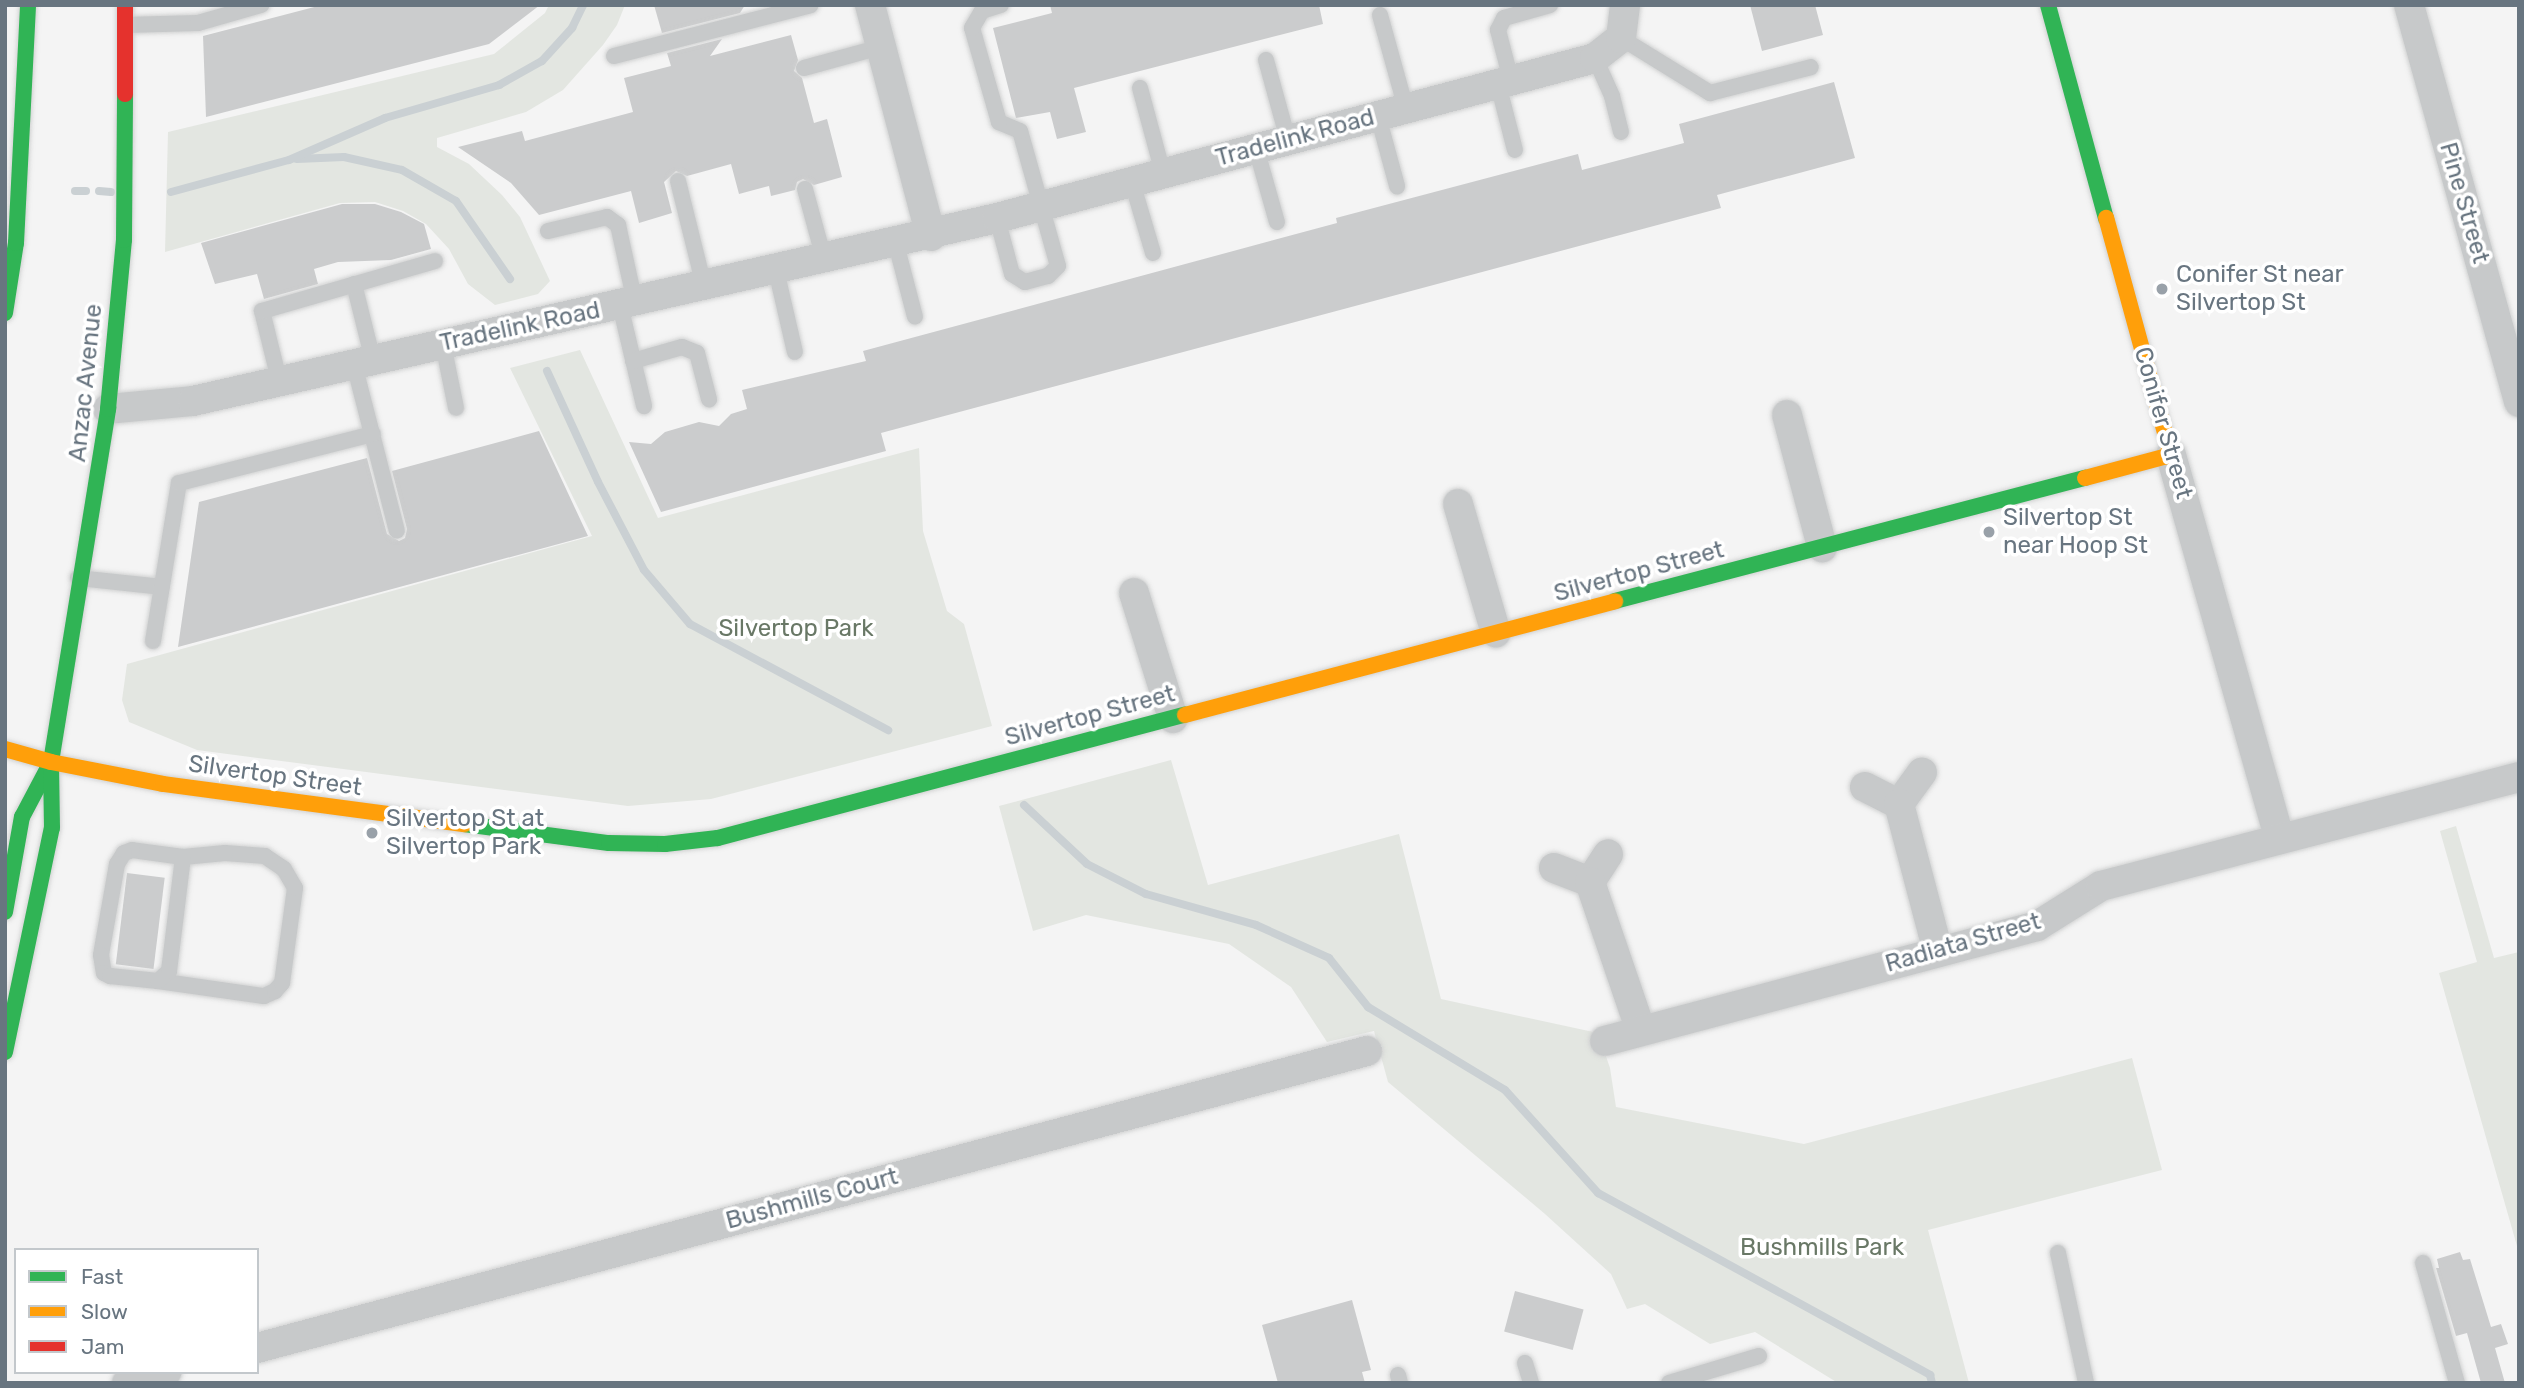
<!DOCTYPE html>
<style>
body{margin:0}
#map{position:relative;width:2524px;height:1388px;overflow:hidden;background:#f4f4f4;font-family:Rubik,sans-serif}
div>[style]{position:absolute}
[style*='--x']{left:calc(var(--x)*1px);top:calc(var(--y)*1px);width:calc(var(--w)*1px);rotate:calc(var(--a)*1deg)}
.green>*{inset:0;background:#e3e6e1}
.stream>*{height:8px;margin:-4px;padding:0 4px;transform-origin:4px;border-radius:4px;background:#cad0d3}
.building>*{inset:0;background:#cbcccd;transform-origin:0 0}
.roads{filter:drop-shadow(0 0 2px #d1d2d2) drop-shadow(0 0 2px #d1d2d2)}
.lane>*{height:16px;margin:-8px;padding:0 8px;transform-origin:8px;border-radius:8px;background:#c7c9ca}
.street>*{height:30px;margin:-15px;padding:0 15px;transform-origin:15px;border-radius:15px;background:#c7c9ca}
.fast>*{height:16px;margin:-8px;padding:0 8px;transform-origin:8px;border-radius:8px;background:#30b455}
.slow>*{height:16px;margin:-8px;padding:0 8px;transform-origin:8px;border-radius:8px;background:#ff9f0a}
.jam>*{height:16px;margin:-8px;padding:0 8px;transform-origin:8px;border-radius:8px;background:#e5322d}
.dots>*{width:19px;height:19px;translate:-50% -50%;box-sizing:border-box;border:4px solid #fff;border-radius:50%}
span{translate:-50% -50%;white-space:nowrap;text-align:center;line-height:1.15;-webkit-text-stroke:7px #fff;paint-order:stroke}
.street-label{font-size:24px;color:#687580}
.poi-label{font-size:24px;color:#687580}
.left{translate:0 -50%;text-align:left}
.park-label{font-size:24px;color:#697866}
.frame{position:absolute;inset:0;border:7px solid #687580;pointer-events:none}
.legend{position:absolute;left:14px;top:1248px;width:245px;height:126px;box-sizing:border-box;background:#fff;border:2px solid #c3c8cc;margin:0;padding:9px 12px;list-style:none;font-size:21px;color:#687580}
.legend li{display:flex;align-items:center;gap:14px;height:35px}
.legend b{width:35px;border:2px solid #c3c8cc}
</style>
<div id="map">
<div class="green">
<div style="clip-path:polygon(549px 5px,625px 5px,617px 25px,603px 45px,563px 90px,526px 112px,437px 138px,437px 147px,469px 164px,502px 195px,520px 217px,550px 281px,538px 294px,495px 305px,468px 284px,449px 249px,426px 224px,403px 211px,375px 202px,340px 203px,165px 252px,168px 132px,494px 54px,545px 13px)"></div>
<div style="clip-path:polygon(580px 350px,658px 518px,919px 448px,923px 531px,947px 611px,964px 624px,992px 726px,711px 799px,628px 806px,197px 750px,129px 722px,122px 700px,127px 664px,592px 536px,510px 368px)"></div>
<div style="clip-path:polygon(1171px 760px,1208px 885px,1399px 834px,1441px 999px,1598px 1033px,1610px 1068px,1616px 1107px,1804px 1144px,2132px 1058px,2162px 1170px,1928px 1230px,1969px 1383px,1838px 1383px,1755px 1332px,1710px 1344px,1645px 1304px,1627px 1309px,1611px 1274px,1545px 1214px,1388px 1082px,1374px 1031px,1327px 1042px,1291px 987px,1229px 944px,1086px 915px,1033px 931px,999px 806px)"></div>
<div style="clip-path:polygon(2456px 826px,2494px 958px,2519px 952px,2519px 1253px,2439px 973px,2477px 962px,2440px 831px)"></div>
</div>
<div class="stream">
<div style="--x:297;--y:159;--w:47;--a:-2.4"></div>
<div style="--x:344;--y:157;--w:59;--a:12.6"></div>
<div style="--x:402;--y:170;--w:62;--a:29.9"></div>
<div style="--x:456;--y:201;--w:95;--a:55.3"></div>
<div style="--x:75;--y:191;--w:11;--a:0"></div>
<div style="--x:99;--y:191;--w:12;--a:5"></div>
<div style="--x:171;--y:192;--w:122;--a:-15.2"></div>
<div style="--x:289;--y:160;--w:105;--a:-23.6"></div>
<div style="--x:385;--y:118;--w:119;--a:-16.1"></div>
<div style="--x:499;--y:85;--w:49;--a:-29.2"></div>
<div style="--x:542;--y:61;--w:45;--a:-47.7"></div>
<div style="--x:572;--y:28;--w:25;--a:-64"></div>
<div style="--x:547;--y:371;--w:122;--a:65.3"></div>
<div style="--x:598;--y:482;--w:99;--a:62.4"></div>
<div style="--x:644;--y:570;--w:71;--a:49.6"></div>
<div style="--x:690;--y:624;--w:225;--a:28.2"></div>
<div style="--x:1024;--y:805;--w:86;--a:43.1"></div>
<div style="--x:1087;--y:864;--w:66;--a:27"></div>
<div style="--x:1146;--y:894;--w:114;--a:15.7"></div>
<div style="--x:1256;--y:925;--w:80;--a:24.3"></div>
<div style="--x:1329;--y:958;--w:63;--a:51.5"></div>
<div style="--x:1368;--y:1007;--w:160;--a:31.2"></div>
<div style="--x:1505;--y:1090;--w:139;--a:47.9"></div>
<div style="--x:1598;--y:1193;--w:379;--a:28.7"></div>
<div style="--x:1930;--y:1375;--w:8;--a:76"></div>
</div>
<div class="building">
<div style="clip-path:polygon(322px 5px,540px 5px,489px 44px,206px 117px,203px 36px)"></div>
<div style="clip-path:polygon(654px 5px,745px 5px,740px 13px,662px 33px)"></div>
<div style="clip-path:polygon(1050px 5px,1319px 5px,1323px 24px,1074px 88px,1086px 132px,1057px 139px,1050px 112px,1016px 118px,993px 28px,1052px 13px)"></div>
<div style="clip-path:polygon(1750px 5px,1815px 5px,1823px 35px,1762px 51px)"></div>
<div style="clip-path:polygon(791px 35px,798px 60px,794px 71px,802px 78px,814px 123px,827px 119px,842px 177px,814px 185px,803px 179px,797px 182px,795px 190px,771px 196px,769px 186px,739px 194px,731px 164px,687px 176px,676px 171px,664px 182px,672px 213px,639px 223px,631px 191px,539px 215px,511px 183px,458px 147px,522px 131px,525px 141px,633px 112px,624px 78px,671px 66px,667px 53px,722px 39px,710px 56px)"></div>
<div style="clip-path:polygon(1834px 82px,1855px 158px,1717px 195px,1721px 208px,881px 433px,886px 451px,661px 512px,629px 442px,651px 444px,665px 432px,699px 422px,719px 426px,731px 414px,747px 409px,742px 390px,866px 361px,863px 351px,1337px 223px,1336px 218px,1578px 154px,1582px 170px,1684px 143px,1679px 124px)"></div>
<div style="clip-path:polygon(342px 204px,375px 204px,401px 212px,424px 224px,431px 249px,391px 260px,338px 262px,314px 269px,318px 284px,264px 299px,257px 274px,215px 284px,201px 243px)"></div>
<div style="clip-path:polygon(539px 431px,588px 536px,178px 647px,199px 502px,367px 458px,387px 534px,399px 541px,405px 538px,407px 529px,392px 471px)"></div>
<div style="left:127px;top:873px;width:38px;height:92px;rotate:7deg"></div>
<div style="clip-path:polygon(2460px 1252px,2463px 1260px,2470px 1259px,2491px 1327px,2501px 1324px,2508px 1344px,2495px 1348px,2505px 1383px,2481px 1383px,2467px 1333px,2456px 1336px,2436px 1268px,2439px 1268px,2437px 1259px)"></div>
<div style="left:1515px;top:1291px;width:71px;height:42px;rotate:15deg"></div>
<div style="clip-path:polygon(1352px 1300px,1371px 1370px,1362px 1372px,1365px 1383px,1278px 1383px,1262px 1325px)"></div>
</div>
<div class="roads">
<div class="lane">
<div style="--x:1380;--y:15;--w:98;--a:74.5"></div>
<div style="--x:125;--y:25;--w:73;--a:-1.6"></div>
<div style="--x:198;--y:23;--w:66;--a:-15.9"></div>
<div style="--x:1621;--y:38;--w:105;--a:31.7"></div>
<div style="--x:1710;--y:93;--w:104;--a:-14.4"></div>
<div style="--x:614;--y:56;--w:203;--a:-14.5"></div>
<div style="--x:1595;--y:58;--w:42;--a:65.9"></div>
<div style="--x:1612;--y:96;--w:37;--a:76"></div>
<div style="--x:1266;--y:60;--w:83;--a:74.6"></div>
<div style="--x:804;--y:68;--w:80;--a:-15.3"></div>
<div style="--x:1511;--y:80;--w:52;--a:-104.6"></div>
<div style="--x:1498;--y:30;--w:13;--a:-63"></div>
<div style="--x:1504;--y:18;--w:48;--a:-15.8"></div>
<div style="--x:1498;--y:84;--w:68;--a:75.6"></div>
<div style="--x:1140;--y:88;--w:88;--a:74.9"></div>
<div style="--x:1378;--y:116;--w:73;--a:74.8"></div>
<div style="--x:1256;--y:148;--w:77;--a:74.2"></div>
<div style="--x:678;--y:181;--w:108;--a:76.1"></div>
<div style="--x:1132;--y:182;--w:74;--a:73.5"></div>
<div style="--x:805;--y:189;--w:73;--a:74.8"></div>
<div style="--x:997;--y:218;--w:58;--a:75"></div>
<div style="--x:1012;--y:274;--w:15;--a:32"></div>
<div style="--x:1025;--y:282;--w:24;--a:-15"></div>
<div style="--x:1048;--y:276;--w:14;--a:-45"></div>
<div style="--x:1058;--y:266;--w:140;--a:-105.7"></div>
<div style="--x:1020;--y:131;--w:23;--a:-157"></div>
<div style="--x:999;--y:122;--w:98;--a:-106"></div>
<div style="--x:972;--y:28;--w:20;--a:-60"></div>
<div style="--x:982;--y:11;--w:20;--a:-18"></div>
<div style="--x:548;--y:231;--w:61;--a:-13.3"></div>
<div style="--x:607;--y:217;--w:14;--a:36"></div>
<div style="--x:618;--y:225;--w:79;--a:77.6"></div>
<div style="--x:896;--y:244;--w:75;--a:75.4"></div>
<div style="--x:776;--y:270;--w:84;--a:77"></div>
<div style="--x:354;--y:284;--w:78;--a:76"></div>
<div style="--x:620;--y:305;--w:104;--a:76.6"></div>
<div style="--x:443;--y:344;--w:65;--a:78.5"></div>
<div style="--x:633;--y:361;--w:51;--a:-15.9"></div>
<div style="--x:682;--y:347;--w:16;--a:22"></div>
<div style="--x:697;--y:353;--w:48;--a:75.4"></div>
<div style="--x:354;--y:364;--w:172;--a:75.6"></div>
<div style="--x:279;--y:380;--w:71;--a:-103.8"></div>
<div style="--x:262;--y:311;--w:180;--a:-16.1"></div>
<div style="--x:78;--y:578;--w:84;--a:6.1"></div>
<div style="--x:153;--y:641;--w:160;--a:-80.7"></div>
<div style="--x:179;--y:483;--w:200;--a:-14.2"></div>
<div style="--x:158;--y:981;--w:107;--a:8.1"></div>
<div style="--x:264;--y:996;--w:12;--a:-24"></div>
<div style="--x:275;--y:991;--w:11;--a:-49"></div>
<div style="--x:282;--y:983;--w:96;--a:-82.2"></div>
<div style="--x:295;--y:888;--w:22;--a:-120"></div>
<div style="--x:284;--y:869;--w:23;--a:-146"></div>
<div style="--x:265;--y:856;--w:40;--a:-175.7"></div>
<div style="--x:225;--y:853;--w:42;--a:174.6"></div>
<div style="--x:183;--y:857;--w:51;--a:-172.2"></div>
<div style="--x:132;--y:850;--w:9;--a:159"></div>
<div style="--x:124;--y:853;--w:13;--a:122"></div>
<div style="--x:117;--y:864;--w:92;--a:100"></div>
<div style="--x:101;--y:955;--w:18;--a:81"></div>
<div style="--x:104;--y:973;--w:7;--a:27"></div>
<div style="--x:110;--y:976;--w:48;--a:5.9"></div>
<div style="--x:158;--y:981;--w:15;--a:-42"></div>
<div style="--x:169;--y:971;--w:115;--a:-83"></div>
<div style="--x:2058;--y:1253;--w:133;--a:77.8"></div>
<div style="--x:2423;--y:1263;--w:125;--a:74.2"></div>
<div style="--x:1525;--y:1363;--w:21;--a:73"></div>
<div style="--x:1398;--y:1375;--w:8;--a:76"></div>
<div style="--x:1669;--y:1383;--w:94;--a:-16.7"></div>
</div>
<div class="street">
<div style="--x:870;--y:5;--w:239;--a:75.2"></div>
<div style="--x:2409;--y:5;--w:412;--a:74.5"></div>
<div style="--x:108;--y:409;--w:85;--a:-5.4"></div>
<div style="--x:193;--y:401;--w:825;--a:-12.82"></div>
<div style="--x:997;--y:218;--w:619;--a:-14.98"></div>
<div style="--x:1595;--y:58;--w:33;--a:-38"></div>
<div style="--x:1621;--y:38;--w:33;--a:-83"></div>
<div style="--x:1787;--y:415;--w:137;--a:75.1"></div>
<div style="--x:2171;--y:455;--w:399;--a:74.2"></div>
<div style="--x:1458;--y:504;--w:134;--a:73.6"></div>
<div style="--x:1134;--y:593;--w:131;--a:72.7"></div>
<div style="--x:1865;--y:787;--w:38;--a:27"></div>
<div style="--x:1899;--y:804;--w:39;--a:-54"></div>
<div style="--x:1899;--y:804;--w:153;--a:75.2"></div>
<div style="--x:1554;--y:868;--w:39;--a:21"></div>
<div style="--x:1590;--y:882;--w:33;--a:-57"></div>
<div style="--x:1590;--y:882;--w:157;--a:71.1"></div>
<div style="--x:1605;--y:1041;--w:447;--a:-14.9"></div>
<div style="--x:2037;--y:926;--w:75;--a:-32"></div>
<div style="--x:2101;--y:886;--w:432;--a:-14.6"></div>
<div style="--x:257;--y:1348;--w:1149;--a:-14.98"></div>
<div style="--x:127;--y:1383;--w:41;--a:-15.8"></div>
</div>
<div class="fast">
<div style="--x:2048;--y:5;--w:221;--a:74.8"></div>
<div style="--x:5;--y:313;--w:71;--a:-81.1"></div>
<div style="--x:16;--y:243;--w:238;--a:-87.1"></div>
<div style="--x:1615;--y:601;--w:486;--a:-14.7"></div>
<div style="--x:464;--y:824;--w:146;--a:7.5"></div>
<div style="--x:609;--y:843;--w:56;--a:1"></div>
<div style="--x:665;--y:844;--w:53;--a:-6.5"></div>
<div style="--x:718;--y:838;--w:483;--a:-14.8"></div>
<div style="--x:5;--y:912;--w:97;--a:-79.9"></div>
<div style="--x:22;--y:817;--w:60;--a:-62.2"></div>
<div style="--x:5;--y:1052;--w:229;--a:-78.2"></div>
<div style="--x:52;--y:828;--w:66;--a:-90.9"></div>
<div style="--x:51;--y:762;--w:358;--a:-80.8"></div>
<div style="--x:108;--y:409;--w:170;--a:-84.6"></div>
<div style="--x:124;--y:240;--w:146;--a:-89.6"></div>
</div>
<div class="slow">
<div style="--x:2085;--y:478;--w:89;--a:-15"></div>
<div style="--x:2171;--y:455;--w:246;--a:-105.3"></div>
<div style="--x:1185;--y:715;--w:445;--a:-14.8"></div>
<div style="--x:5;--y:749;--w:48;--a:15.8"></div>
<div style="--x:51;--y:762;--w:114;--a:11.1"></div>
<div style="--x:163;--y:784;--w:304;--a:7.6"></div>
</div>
<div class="jam">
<div style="--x:125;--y:94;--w:89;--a:-90"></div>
</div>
</div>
<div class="dots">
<div style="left:2162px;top:289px;background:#99a1a9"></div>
<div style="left:1989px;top:532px;background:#99a1a9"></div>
<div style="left:372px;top:833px;background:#99a1a9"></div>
</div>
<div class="street-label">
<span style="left:1295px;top:138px;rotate:-15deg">Tradelink Road</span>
<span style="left:2464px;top:203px;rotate:74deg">Pine Street</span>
<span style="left:520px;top:327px;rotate:-12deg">Tradelink Road</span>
<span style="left:86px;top:383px;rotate:-84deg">Anzac Avenue</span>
<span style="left:2163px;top:423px;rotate:74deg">Conifer Street</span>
<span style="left:1639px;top:572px;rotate:-15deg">Silvertop Street</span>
<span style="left:1090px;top:716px;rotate:-15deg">Silvertop Street</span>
<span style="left:275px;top:776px;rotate:8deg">Silvertop Street</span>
<span style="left:1963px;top:943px;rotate:-16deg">Radiata Street</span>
<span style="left:812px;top:1199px;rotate:-15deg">Bushmills Court</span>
</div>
<div class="poi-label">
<span class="left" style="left:2176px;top:289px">Conifer St near<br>Silvertop St</span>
<span class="left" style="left:2003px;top:532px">Silvertop St<br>near Hoop St</span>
<span class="left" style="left:386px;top:833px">Silvertop St at<br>Silvertop Park</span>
</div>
<div class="park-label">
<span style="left:796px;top:629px">Silvertop Park</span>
<span style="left:1822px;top:1248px">Bushmills Park</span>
</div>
<div class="frame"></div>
<ul class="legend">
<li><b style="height:9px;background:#30b455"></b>Fast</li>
<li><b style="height:9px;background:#ff9f0a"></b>Slow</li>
<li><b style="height:9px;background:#e5322d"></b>Jam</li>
</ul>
</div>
